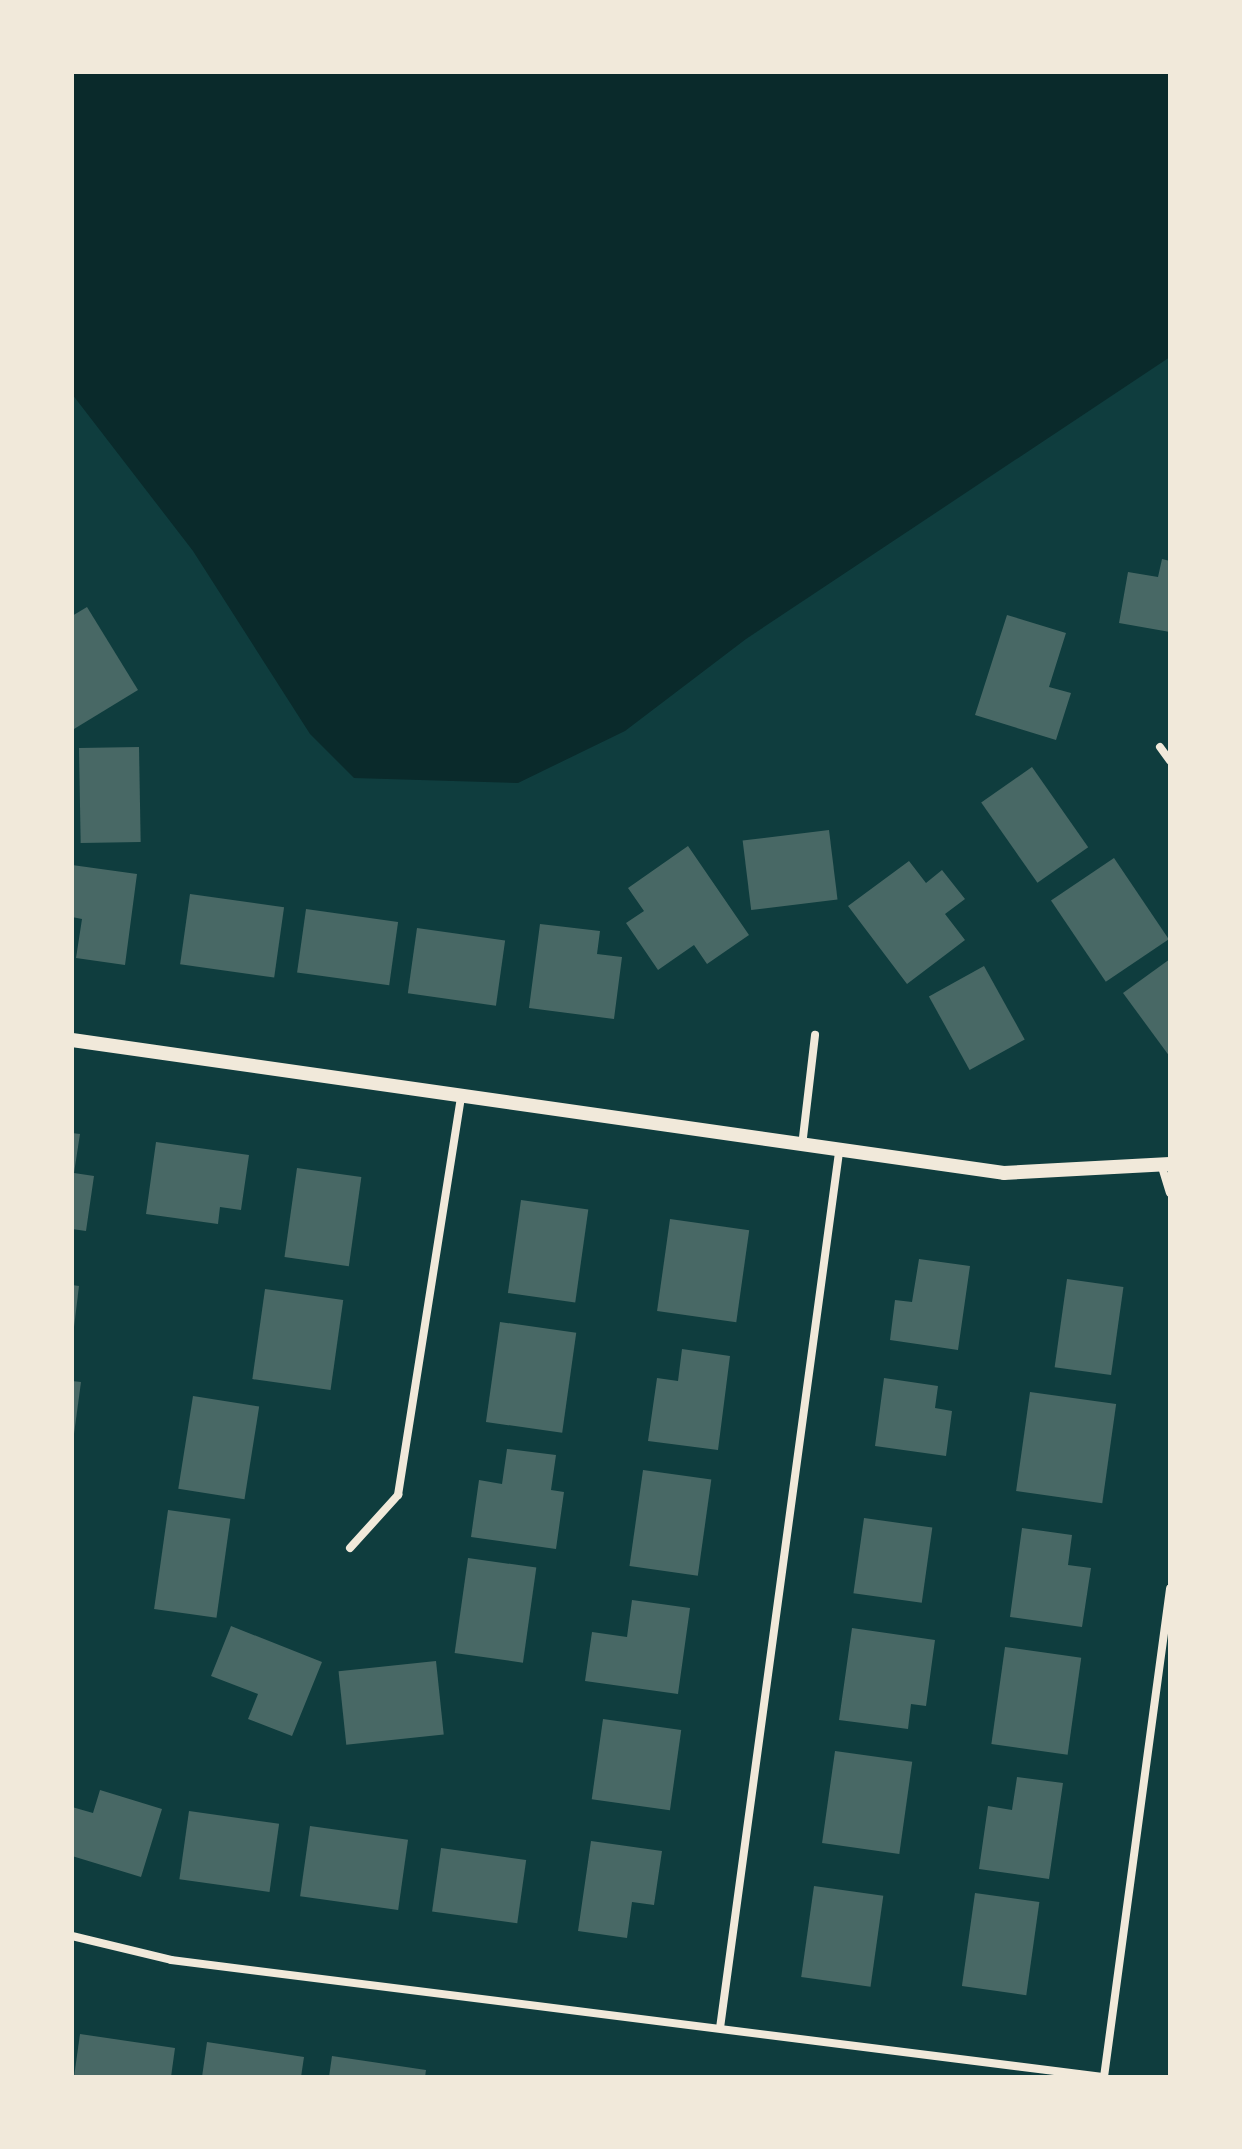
<!DOCTYPE html>
<style>
body{margin:0}
#map{position:relative;width:1242px;height:2149px;overflow:hidden;background:#0f3d3e;font-family:Literata,serif}
div>[style]{position:absolute}
[style*='--x']{left:calc(var(--x)*1px);top:calc(var(--y)*1px);width:calc(var(--w)*1px);rotate:calc(var(--a)*1deg)}
.water>*{inset:0;background:#0a2a2b}
.building>*{inset:0;background:#486865;transform-origin:0 0}
.minor>*{height:8px;margin:-4px;padding:0 4px;transform-origin:4px;border-radius:4px;background:#f1e9da}
.tertiary>*{height:14px;margin:-7px;padding:0 7px;transform-origin:7px;border-radius:7px;background:#f1e9da}
span{translate:-50% -50%;white-space:nowrap;text-align:center;line-height:1.15;-webkit-text-stroke:6px #f1e9da;paint-order:stroke}
.frame{position:absolute;inset:0;border:74px solid #f1e9da;pointer-events:none}
</style>
<div id="map">
<div class="water">
<div style="clip-path:polygon(72px 72px,1170px 72px,1170px 357px,746px 639px,625px 731px,518px 783px,354px 778px,310px 734px,193px 551px,72px 394px)"></div>
</div>
<div class="building">
<div style="clip-path:polygon(1162px 559px,1170px 561px,1170px 632px,1119px 623px,1128px 572px,1158px 577px)"></div>
<div style="clip-path:polygon(87px 607px,138px 690px,74px 729px,72px 616px)"></div>
<div style="clip-path:polygon(1007px 615px,1066px 633px,1049px 687px,1071px 693px,1056px 740px,975px 715px)"></div>
<div style="left:139px;top:747px;width:95px;height:60px;rotate:89deg"></div>
<div style="left:1032px;top:767px;width:98px;height:62px;rotate:55deg"></div>
<div style="left:829px;top:830px;width:70px;height:87px;rotate:83deg"></div>
<div style="clip-path:polygon(688px 846px,749px 935px,707px 964px,694px 945px,658px 970px,626px 923px,644px 911px,628px 888px)"></div>
<div style="left:1114px;top:858px;width:98px;height:76px;rotate:56deg"></div>
<div style="clip-path:polygon(909px 861px,926px 883px,942px 870px,965px 899px,945px 914px,965px 940px,907px 984px,848px 906px)"></div>
<div style="clip-path:polygon(72px 865px,137px 874px,125px 965px,76px 958px,82px 919px,72px 917px)"></div>
<div style="left:190px;top:894px;width:95px;height:71px;rotate:8deg"></div>
<div style="left:306px;top:909px;width:93px;height:64px;rotate:8deg"></div>
<div style="clip-path:polygon(540px 924px,600px 931px,597px 954px,622px 957px,614px 1019px,529px 1008px)"></div>
<div style="left:417px;top:928px;width:89px;height:66px;rotate:8deg"></div>
<div style="clip-path:polygon(1170px 959px,1170px 1057px,1123px 993px)"></div>
<div style="left:984px;top:966px;width:84px;height:63px;rotate:61deg"></div>
<div style="clip-path:polygon(72px 1133px,80px 1134px,74px 1173px,94px 1176px,86px 1231px,72px 1229px)"></div>
<div style="clip-path:polygon(156px 1142px,249px 1155px,241px 1210px,220px 1207px,218px 1224px,146px 1214px)"></div>
<div style="left:297px;top:1168px;width:65px;height:90px;rotate:8deg"></div>
<div style="left:521px;top:1200px;width:68px;height:94px;rotate:8deg"></div>
<div style="left:670px;top:1219px;width:80px;height:93px;rotate:8deg"></div>
<div style="clip-path:polygon(919px 1259px,970px 1266px,958px 1350px,890px 1340px,895px 1300px,912px 1302px)"></div>
<div style="left:1067px;top:1279px;width:57px;height:89px;rotate:8deg"></div>
<div style="clip-path:polygon(72px 1285px,79px 1286px,74px 1327px,72px 1326px)"></div>
<div style="left:265px;top:1289px;width:79px;height:91px;rotate:8deg"></div>
<div style="left:500px;top:1322px;width:77px;height:101px;rotate:8deg"></div>
<div style="clip-path:polygon(682px 1349px,730px 1356px,718px 1450px,648px 1441px,657px 1378px,678px 1381px)"></div>
<div style="clip-path:polygon(884px 1378px,938px 1386px,935px 1408px,952px 1411px,946px 1456px,875px 1446px)"></div>
<div style="clip-path:polygon(72px 1381px,81px 1382px,74px 1434px,72px 1433px)"></div>
<div style="left:1030px;top:1392px;width:87px;height:100px;rotate:8deg"></div>
<div style="left:193px;top:1396px;width:67px;height:94px;rotate:9deg"></div>
<div style="clip-path:polygon(507px 1449px,556px 1455px,551px 1490px,564px 1492px,556px 1549px,471px 1537px,479px 1480px,502px 1484px)"></div>
<div style="left:643px;top:1470px;width:69px;height:97px;rotate:8deg"></div>
<div style="left:168px;top:1510px;width:63px;height:100px;rotate:8deg"></div>
<div style="left:864px;top:1518px;width:69px;height:76px;rotate:8deg"></div>
<div style="clip-path:polygon(1022px 1528px,1072px 1535px,1068px 1565px,1091px 1568px,1082px 1627px,1010px 1617px)"></div>
<div style="left:468px;top:1558px;width:69px;height:96px;rotate:8deg"></div>
<div style="clip-path:polygon(632px 1600px,690px 1608px,678px 1694px,585px 1681px,592px 1632px,627px 1637px)"></div>
<div style="clip-path:polygon(231px 1626px,322px 1662px,292px 1736px,248px 1719px,258px 1694px,211px 1676px)"></div>
<div style="clip-path:polygon(852px 1628px,935px 1640px,926px 1706px,911px 1704px,908px 1729px,839px 1720px)"></div>
<div style="left:1005px;top:1647px;width:77px;height:98px;rotate:8deg"></div>
<div style="left:436px;top:1661px;width:74px;height:98px;rotate:84deg"></div>
<div style="left:603px;top:1719px;width:79px;height:81px;rotate:8deg"></div>
<div style="left:835px;top:1751px;width:78px;height:93px;rotate:8deg"></div>
<div style="clip-path:polygon(1017px 1777px,1063px 1783px,1049px 1879px,979px 1869px,988px 1806px,1012px 1810px)"></div>
<div style="clip-path:polygon(100px 1790px,162px 1809px,141px 1877px,72px 1856px,72px 1807px,93px 1813px)"></div>
<div style="left:189px;top:1811px;width:91px;height:69px;rotate:8deg"></div>
<div style="left:310px;top:1826px;width:99px;height:71px;rotate:8deg"></div>
<div style="clip-path:polygon(591px 1841px,662px 1851px,654px 1905px,632px 1902px,627px 1938px,578px 1931px)"></div>
<div style="left:441px;top:1848px;width:86px;height:64px;rotate:8deg"></div>
<div style="left:814px;top:1886px;width:70px;height:92px;rotate:8deg"></div>
<div style="left:975px;top:1893px;width:65px;height:94px;rotate:8deg"></div>
<div style="clip-path:polygon(80px 2034px,175px 2048px,171px 2077px,74px 2077px)"></div>
<div style="clip-path:polygon(207px 2042px,304px 2057px,301px 2077px,202px 2077px)"></div>
<div style="clip-path:polygon(332px 2056px,426px 2070px,425px 2077px,329px 2077px)"></div>
</div>
<div class="minor">
<div style="--x:1160;--y:747;--w:17;--a:54"></div>
<div style="--x:802;--y:1146;--w:112;--a:-83.3"></div>
<div style="--x:1162;--y:1167;--w:27;--a:73"></div>
<div style="--x:350;--y:1548;--w:72;--a:-47.8"></div>
<div style="--x:398;--y:1495;--w:401;--a:-81"></div>
<div style="--x:72;--y:1936;--w:102;--a:13.6"></div>
<div style="--x:171;--y:1960;--w:939;--a:7.16"></div>
<div style="--x:720;--y:2028;--w:884;--a:-82.26"></div>
<div style="--x:1104;--y:2077;--w:493;--a:-82.3"></div>
</div>
<div class="tertiary">
<div style="--x:72;--y:1040;--w:941;--a:8.12"></div>
<div style="--x:1004;--y:1173;--w:166;--a:-3.1"></div>
</div>
<div class="frame"></div>
</div>
